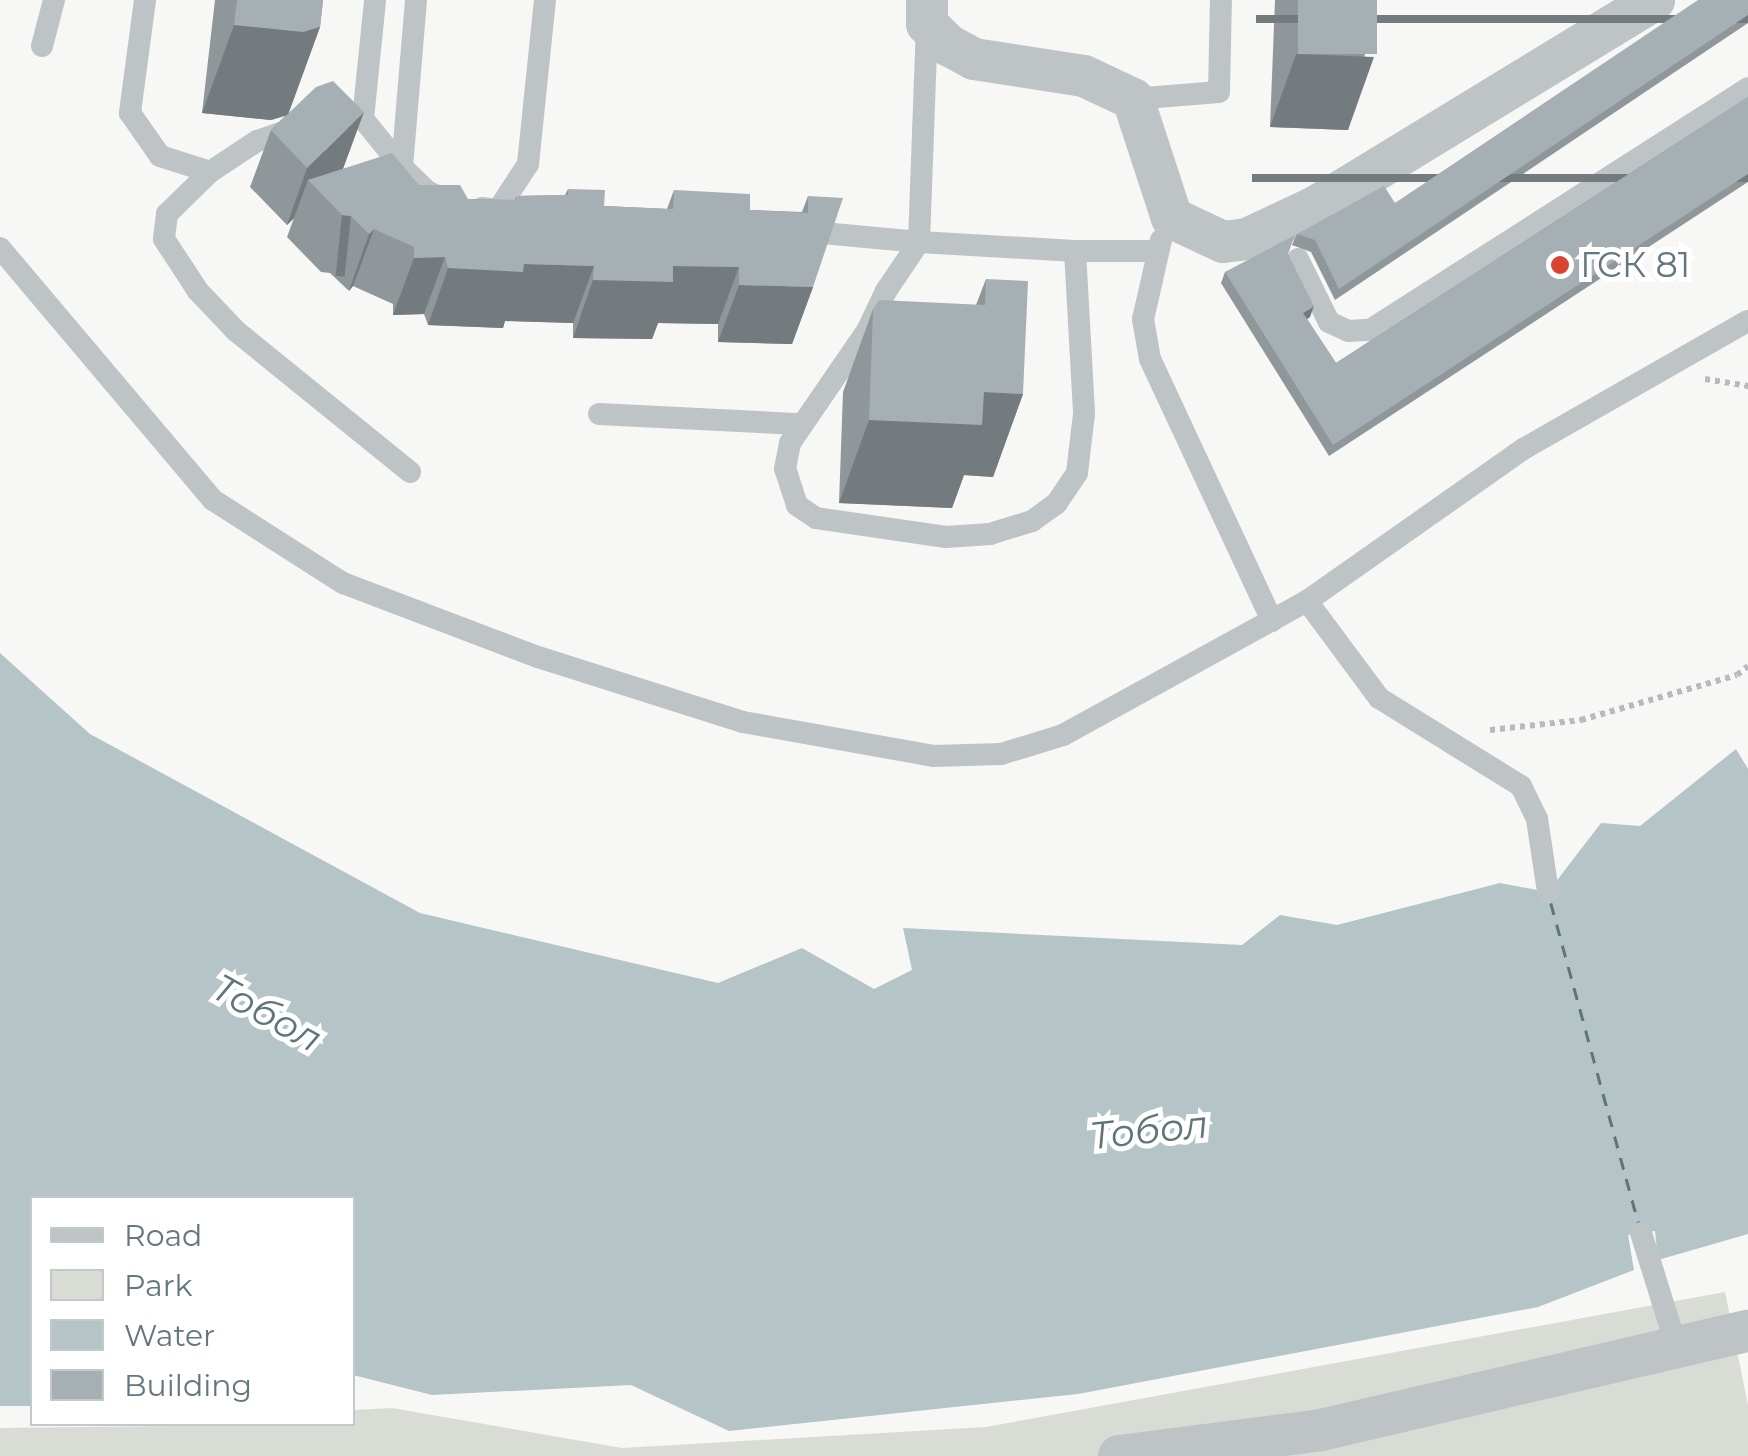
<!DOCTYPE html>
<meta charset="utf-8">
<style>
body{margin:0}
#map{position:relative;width:1748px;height:1456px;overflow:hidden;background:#f7f7f5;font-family:Montserrat,sans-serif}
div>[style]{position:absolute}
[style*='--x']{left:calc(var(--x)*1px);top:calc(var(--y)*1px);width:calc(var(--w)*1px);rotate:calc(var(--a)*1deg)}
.green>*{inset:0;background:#d8dcd4}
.water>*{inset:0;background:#b5c4c6}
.ferry>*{height:2.5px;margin-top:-1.25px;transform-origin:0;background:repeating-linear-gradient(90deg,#5f7678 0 12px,transparent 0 22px)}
.path>*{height:6px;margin-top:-3px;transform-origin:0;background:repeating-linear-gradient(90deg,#b7bbbd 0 5px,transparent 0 10px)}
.lane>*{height:22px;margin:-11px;padding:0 11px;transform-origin:11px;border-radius:11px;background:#bec4c6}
.street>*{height:42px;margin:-21px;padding:0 21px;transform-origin:21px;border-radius:21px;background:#bec4c6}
.wall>*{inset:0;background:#8f979b}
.shaded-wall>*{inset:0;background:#747b7e;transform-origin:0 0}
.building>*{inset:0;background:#a6b0b4;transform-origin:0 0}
.dots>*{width:28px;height:28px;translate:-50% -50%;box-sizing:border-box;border:5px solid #fff;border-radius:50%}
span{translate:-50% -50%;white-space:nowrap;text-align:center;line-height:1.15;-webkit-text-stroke:10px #fff;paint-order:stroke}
.poi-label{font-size:35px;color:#64777e}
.left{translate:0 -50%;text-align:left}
.water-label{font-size:38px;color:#5f7678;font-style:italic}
.legend{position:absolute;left:30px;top:1196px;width:325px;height:230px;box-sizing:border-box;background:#fff;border:2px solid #c1c9cb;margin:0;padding:12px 18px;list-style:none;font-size:30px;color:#64777e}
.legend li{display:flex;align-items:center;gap:20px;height:50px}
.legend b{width:50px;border:2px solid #c1c9cb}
</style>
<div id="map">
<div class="green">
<div style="clip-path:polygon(1725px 1292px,1748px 1405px,1748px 1456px,0 1456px,0 1428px,352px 1424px,353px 1410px,392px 1408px,622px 1448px,986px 1427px)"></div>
</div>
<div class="water">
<div style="clip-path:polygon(0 653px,90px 734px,420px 913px,718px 983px,802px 948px,874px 989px,912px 970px,903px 928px,1242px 945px,1280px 915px,1337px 925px,1500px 883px,1548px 892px,1601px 823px,1640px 826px,1736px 749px,1748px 769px,1748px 1234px,1658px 1260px,1655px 1231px,1628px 1235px,1634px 1270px,1538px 1307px,1078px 1394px,729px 1431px,631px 1385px,432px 1395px,353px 1375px,352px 1198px,32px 1198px,32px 1406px,0 1406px)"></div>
</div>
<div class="ferry">
<div style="--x:1551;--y:903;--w:333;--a:74.7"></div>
</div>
<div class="path">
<div style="--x:1705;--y:379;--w:44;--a:9.2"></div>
<div style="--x:1490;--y:730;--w:92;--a:-6.3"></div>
<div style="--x:1581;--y:720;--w:162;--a:-16.1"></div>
<div style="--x:1737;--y:675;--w:14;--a:-39"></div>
</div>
<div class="lane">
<div style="--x:145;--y:0;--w:114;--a:97.6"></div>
<div style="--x:130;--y:113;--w:52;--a:55.1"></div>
<div style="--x:160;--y:156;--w:52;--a:17.7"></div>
<div style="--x:42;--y:46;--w:48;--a:-75.4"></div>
<div style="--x:1133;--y:99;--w:86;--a:-4.7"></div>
<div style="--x:1219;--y:92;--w:92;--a:-88.8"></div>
<div style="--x:333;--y:118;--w:30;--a:2"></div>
<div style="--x:363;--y:119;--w:62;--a:50.9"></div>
<div style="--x:402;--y:167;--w:36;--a:44"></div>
<div style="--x:428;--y:192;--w:21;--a:23"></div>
<div style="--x:363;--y:119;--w:120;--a:-84.2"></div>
<div style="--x:298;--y:127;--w:43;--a:161.1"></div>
<div style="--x:257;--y:141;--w:56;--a:146.6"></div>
<div style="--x:210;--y:172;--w:60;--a:135.7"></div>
<div style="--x:167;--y:214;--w:25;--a:97"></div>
<div style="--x:164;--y:239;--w:62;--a:56.8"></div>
<div style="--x:198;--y:291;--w:55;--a:46.5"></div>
<div style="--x:236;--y:331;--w:224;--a:39"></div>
<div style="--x:402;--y:167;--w:168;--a:-85.2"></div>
<div style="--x:482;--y:208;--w:16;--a:7"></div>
<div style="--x:498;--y:210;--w:55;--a:-56.9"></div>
<div style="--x:528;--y:164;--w:165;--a:-84.1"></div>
<div style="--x:801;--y:231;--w:119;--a:5.3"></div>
<div style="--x:919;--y:242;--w:218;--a:-87.9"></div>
<div style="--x:1161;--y:240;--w:81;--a:102.8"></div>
<div style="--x:1143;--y:319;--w:41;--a:80.1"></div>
<div style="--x:1150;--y:359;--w:289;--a:65"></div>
<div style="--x:0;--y:248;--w:330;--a:49.8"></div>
<div style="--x:213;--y:500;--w:154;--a:32.6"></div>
<div style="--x:343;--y:583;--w:209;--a:20.8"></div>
<div style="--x:538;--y:657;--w:215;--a:17.6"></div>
<div style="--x:743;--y:722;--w:193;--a:10.1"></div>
<div style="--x:933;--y:756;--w:68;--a:-1.7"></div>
<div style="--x:1001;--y:754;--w:65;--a:-17"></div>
<div style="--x:1063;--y:735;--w:278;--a:-28.8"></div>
<div style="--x:1307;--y:601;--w:266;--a:-35.1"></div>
<div style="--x:1525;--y:448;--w:257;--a:-29.7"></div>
<div style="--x:1075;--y:251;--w:163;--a:86.8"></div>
<div style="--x:1084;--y:414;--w:59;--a:96.8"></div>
<div style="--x:1077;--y:473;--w:36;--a:124"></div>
<div style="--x:1057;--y:503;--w:31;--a:144"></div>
<div style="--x:1032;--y:521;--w:44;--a:162.8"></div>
<div style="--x:990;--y:534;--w:44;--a:176.1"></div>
<div style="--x:946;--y:537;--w:131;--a:-171.7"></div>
<div style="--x:816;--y:518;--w:23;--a:-146"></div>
<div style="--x:797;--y:505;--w:38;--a:-108"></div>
<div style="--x:785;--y:469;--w:26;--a:-79"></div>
<div style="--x:790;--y:443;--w:138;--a:-55.6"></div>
<div style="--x:868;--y:329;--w:42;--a:-64.7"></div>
<div style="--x:886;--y:291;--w:59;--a:-56"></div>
<div style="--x:919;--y:242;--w:156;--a:3.3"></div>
<div style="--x:1075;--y:251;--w:81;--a:0"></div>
<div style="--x:1298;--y:259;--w:70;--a:63.8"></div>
<div style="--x:1329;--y:322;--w:21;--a:25"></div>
<div style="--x:1348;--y:331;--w:22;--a:-3"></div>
<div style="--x:1370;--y:330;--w:449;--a:-32.6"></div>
<div style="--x:599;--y:414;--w:200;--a:2.9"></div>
<div style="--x:1307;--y:601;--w:121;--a:53.4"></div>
<div style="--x:1379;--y:698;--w:167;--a:31.8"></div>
<div style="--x:1521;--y:786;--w:37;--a:64"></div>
<div style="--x:1537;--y:819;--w:74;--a:81.4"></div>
<div style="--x:1641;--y:1233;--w:121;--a:72.6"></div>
</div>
<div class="street">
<div style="--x:927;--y:0;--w:24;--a:90"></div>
<div style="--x:927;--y:24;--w:30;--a:45"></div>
<div style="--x:948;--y:45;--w:30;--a:28"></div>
<div style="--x:974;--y:59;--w:111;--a:8.8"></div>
<div style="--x:1084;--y:76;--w:54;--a:25.1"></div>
<div style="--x:1133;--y:99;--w:125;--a:71.9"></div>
<div style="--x:1172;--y:218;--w:56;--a:25.2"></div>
<div style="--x:1223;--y:242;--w:24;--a:-7"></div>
<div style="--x:1247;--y:239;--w:77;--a:-25.2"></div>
<div style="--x:1317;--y:206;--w:395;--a:-31.4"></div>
<div style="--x:1119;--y:1456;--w:204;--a:-7.3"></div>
<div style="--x:1321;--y:1430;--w:438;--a:-13.1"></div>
</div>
<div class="wall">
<div style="clip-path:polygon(215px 0,323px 0,320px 27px,288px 114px,343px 169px,419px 185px,468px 199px,515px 200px,516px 196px,565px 195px,568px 189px,604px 206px,667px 209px,674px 190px,750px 210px,802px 212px,808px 196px,813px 287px,792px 344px,718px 342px,718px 324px,658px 323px,652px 339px,573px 338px,573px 323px,505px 321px,503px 328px,428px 325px,424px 314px,393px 315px,393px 304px,353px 286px,349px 291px,330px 273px,321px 272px,287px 237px,294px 218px,287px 225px,250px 187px,271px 130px,286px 115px,271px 120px,202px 113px)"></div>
<div style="clip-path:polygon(1275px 0,1377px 0,1348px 130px,1270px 127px)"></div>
<div style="clip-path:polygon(1748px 0,1748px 23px,1335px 300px,1311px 252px,1292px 245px,1297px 234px,1395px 203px)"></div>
<div style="clip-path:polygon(1748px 97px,1748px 182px,1329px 456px,1221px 283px,1225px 272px,1288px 254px,1310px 317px,1307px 319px,1336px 363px)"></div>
<div style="clip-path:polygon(986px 279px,1023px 394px,993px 477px,964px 475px,952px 508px,839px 503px,843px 392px,873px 309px,976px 305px)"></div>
</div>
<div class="shaded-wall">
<div style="left:1748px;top:15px;width:8px;height:492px;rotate:90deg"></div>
<div style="clip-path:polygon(234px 25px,320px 27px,288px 115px,271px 120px,202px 113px)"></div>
<div style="clip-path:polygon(1296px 54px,1374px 57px,1348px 130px,1270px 127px)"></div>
<div style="clip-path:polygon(364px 112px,343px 169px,308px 180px,294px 218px,287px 225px,307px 168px)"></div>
<div style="left:1748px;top:174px;width:8px;height:496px;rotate:90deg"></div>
<div style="left:342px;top:215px;width:9px;height:61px;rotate:6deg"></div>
<div style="clip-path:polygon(374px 229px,353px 286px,349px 291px,369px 234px)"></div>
<div style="clip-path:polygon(445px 257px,424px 314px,393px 315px,414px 258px)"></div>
<div style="clip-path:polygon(524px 264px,594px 266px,573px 323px,505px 321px,503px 328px,428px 325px,448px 268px)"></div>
<div style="clip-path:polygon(673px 266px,739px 267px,718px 324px,658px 323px,652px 339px,573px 338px,593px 280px)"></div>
<div style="clip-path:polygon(739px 285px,813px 287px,792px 344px,718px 342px)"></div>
<div style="clip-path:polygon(1314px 306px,1310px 317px,1299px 324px,1303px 313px)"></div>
<div style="clip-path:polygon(984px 392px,1023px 394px,993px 477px,964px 475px,952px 508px,839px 503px,869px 420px)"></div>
</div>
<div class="building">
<div style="clip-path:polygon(237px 0,323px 0,320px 27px,303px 32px,234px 25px)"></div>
<div style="left:1298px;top:0;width:79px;height:54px"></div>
<div style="clip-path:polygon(1698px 0,1748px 0,1748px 15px,1339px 289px,1315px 240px,1297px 234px,1384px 186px,1395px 203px)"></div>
<div style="clip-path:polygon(333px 81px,364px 112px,307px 168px,271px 130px,316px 87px)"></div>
<div style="clip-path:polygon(1748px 97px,1748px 174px,1333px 445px,1225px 272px,1295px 235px,1288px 254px,1314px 306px,1303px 313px,1336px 363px)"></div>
<div style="clip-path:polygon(392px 153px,419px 185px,460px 185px,468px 199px,516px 200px,516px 196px,568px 195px,568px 189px,605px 190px,604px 206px,673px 209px,674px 190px,750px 194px,750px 210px,808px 213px,808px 196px,843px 198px,813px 287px,739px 285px,739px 267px,673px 266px,673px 282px,593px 280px,594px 266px,524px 264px,523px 272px,448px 268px,445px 257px,414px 258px,414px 247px,374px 229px,369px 234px,351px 216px,342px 215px,308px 180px)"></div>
<div style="clip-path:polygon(986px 279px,1028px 281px,1023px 394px,984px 392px,982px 425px,869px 420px,873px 309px,879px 300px,985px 305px)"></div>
</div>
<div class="dots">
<div style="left:1560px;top:265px;background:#d84334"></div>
</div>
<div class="poi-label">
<span class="left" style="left:1580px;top:265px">ГСК 81</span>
</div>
<div class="water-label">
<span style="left:267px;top:1013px;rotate:29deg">Тобол</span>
<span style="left:1149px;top:1130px;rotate:-6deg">Тобол</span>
</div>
<ul class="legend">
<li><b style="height:12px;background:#bec4c6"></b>Road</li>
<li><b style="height:28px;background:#d8dcd4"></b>Park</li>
<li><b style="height:28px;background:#b5c4c6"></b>Water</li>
<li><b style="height:28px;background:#a6b0b4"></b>Building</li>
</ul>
</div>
